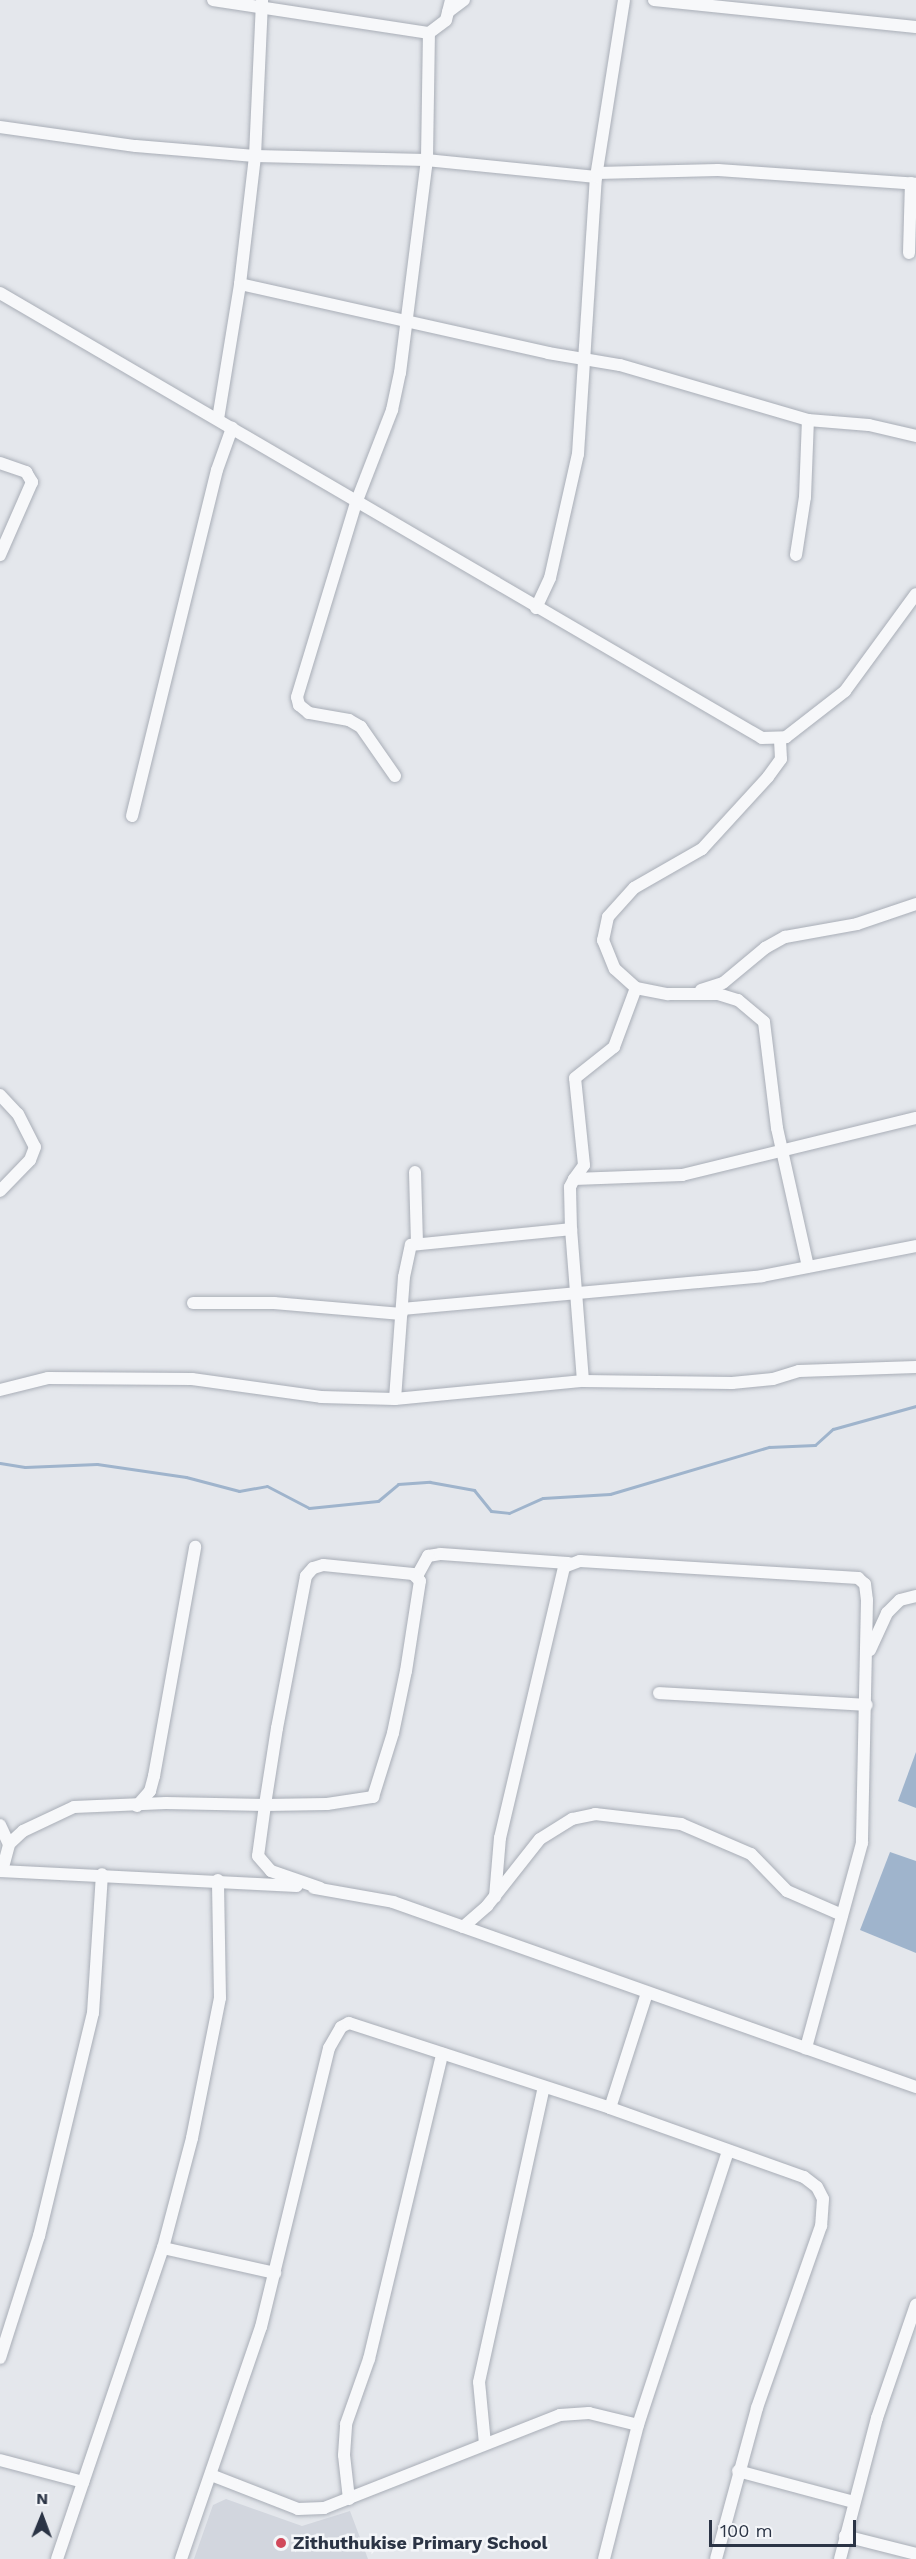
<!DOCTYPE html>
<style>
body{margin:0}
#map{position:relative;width:916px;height:2559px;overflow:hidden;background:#e4e7ec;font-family:"Work Sans",sans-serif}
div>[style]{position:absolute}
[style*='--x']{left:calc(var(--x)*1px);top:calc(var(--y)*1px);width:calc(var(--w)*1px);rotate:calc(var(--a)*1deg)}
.built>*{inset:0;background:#d2d6de}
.water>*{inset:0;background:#9fb4cc}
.stream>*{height:3px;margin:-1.5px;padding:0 1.5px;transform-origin:1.5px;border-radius:1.5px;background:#9fb4cc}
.roads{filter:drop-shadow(0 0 2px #a9aeb7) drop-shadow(0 0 2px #a9aeb7)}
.minor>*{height:12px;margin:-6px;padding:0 6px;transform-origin:6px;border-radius:6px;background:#f7f8fa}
.dots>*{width:16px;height:16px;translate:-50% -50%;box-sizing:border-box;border:3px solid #f4f6f9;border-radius:50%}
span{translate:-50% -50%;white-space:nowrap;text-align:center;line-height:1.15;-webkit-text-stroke:5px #f4f6f9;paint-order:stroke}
.poi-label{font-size:18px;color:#2b3445;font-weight:700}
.left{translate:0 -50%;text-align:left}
.north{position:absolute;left:12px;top:2487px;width:60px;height:60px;-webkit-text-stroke:4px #f4f6f9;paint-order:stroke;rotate:1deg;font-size:16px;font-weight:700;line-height:24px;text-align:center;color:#2b3445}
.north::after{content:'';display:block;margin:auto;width:21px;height:27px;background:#2b3445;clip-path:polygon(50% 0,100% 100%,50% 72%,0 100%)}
.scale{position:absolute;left:709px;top:2520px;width:147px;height:27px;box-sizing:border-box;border:3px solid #2b3445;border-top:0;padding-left:8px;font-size:18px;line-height:21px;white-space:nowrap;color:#2b3445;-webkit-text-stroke:4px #f4f6f9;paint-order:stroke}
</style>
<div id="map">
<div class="built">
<div style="clip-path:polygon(226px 2499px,302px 2526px,350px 2511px,368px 2559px,194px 2559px,213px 2505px)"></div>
</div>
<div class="water">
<div style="clip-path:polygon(916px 1752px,916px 1808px,898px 1801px)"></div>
<div style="clip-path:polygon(890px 1852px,916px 1861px,916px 1953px,860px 1930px)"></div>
</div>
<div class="stream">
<div style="--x:0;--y:1463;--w:25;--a:9"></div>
<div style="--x:25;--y:1467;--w:72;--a:-2.4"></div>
<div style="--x:97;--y:1464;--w:90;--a:8.3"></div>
<div style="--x:186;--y:1477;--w:55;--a:14.8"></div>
<div style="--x:239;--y:1491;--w:28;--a:-10"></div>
<div style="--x:267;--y:1486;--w:47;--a:27.6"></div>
<div style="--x:309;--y:1508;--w:69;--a:-5.8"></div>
<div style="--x:378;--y:1501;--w:26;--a:-40"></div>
<div style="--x:398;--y:1484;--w:32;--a:-4"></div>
<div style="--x:430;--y:1482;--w:45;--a:10.3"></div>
<div style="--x:474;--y:1490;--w:27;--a:51"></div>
<div style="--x:491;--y:1511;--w:18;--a:6"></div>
<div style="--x:509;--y:1513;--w:37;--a:-24"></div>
<div style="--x:543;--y:1498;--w:67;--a:-3.4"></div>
<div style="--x:610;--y:1494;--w:166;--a:-16.5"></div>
<div style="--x:769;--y:1447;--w:46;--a:-2.5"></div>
<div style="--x:815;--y:1445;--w:24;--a:-42"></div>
<div style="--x:833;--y:1429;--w:86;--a:-15.5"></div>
</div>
<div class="roads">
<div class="minor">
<div style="--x:213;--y:0;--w:219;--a:8.7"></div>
<div style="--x:429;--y:33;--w:21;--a:-37"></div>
<div style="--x:446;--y:20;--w:21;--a:-76"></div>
<div style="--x:654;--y:0;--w:263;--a:5.9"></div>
<div style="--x:448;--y:12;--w:20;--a:-37"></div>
<div style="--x:0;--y:127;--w:137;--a:8"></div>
<div style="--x:136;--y:146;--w:119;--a:4.8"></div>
<div style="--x:255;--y:156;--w:171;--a:1.3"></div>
<div style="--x:426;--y:160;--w:171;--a:5.7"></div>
<div style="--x:597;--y:173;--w:121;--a:-1.4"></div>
<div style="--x:718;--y:170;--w:198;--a:4"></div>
<div style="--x:909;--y:253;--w:70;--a:-88.4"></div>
<div style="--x:240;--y:284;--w:316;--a:12.6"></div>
<div style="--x:548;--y:353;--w:73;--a:9.5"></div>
<div style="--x:620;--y:365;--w:196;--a:16.3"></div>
<div style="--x:808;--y:420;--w:61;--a:4.7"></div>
<div style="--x:869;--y:425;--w:48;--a:13.2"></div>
<div style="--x:0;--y:293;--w:882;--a:30.28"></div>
<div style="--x:762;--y:738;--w:24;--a:-2"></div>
<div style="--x:786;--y:737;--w:75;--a:-37.9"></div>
<div style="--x:845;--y:691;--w:120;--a:-53.8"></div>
<div style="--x:218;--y:419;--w:137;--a:-80.7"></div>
<div style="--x:240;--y:284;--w:129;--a:-83.3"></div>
<div style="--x:255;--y:156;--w:156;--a:-87.4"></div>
<div style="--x:0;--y:463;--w:28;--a:19"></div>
<div style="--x:26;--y:472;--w:12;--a:59"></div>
<div style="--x:32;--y:482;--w:80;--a:113.7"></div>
<div style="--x:796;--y:555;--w:59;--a:-81.2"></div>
<div style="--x:805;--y:497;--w:77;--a:-87.8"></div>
<div style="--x:536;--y:608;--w:33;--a:-65"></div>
<div style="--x:550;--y:578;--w:127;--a:-77.3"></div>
<div style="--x:578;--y:454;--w:278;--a:-86.3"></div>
<div style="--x:596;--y:177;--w:179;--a:-81"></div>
<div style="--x:780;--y:740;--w:19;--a:87"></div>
<div style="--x:781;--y:759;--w:22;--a:126"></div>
<div style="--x:768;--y:777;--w:98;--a:132.5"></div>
<div style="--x:702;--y:849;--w:78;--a:150.2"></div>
<div style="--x:634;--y:888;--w:39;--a:132"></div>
<div style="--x:608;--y:917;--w:24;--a:102"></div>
<div style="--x:603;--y:940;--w:31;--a:68"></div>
<div style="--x:615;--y:969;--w:28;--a:42"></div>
<div style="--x:636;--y:988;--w:33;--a:11"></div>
<div style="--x:668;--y:994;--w:50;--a:0"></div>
<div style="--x:718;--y:994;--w:21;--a:17"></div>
<div style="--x:738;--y:1000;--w:34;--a:40"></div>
<div style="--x:764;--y:1022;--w:107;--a:83"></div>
<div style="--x:777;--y:1128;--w:142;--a:77.4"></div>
<div style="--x:395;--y:776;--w:60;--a:-124.8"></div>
<div style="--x:361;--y:727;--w:14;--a:-150"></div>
<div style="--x:349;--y:720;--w:41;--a:-170.1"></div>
<div style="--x:309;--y:713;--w:13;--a:-141"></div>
<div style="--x:299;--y:705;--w:8;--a:-104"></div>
<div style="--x:297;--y:697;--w:203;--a:-73.1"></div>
<div style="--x:356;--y:503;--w:100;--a:-68.8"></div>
<div style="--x:392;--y:410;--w:38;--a:-78"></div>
<div style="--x:400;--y:373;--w:217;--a:-82.8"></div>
<div style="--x:427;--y:158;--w:125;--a:-89.1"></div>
<div style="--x:132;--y:816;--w:356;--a:-76.2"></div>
<div style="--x:217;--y:470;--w:45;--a:-70.3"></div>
<div style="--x:701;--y:990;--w:23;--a:-18"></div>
<div style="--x:723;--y:983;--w:55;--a:-39.8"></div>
<div style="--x:765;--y:948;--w:23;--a:-29"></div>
<div style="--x:785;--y:937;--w:73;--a:-10.2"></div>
<div style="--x:857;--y:924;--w:62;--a:-18.7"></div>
<div style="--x:0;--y:1095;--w:26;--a:47"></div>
<div style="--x:18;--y:1114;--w:37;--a:63"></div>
<div style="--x:35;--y:1147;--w:14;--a:111"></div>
<div style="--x:30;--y:1160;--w:43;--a:134.1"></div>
<div style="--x:415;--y:1172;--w:70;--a:88.4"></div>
<div style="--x:574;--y:1179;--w:17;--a:-54"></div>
<div style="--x:584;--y:1165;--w:87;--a:-95.9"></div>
<div style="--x:575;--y:1078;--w:50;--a:-38.5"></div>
<div style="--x:614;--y:1047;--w:63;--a:-69.6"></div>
<div style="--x:193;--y:1303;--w:81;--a:0"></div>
<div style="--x:274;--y:1303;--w:128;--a:4.9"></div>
<div style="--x:402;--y:1309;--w:362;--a:-5.2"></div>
<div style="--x:762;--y:1276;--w:157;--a:-11"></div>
<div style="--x:583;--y:1381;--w:152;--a:-94.5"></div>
<div style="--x:571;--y:1229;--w:42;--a:-91.4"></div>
<div style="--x:570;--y:1187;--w:9;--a:-63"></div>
<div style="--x:574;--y:1179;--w:108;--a:-2.1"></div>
<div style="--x:682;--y:1175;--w:241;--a:-13.7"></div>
<div style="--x:0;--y:1390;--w:49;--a:-14"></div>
<div style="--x:48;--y:1378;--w:144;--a:0.4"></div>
<div style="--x:192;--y:1379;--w:130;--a:7.9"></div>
<div style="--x:321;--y:1397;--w:74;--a:1.5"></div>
<div style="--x:395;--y:1399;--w:189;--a:-5.5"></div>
<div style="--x:583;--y:1381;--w:149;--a:0.8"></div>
<div style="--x:732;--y:1383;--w:41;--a:-5.6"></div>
<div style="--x:773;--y:1379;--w:27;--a:-17"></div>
<div style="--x:799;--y:1371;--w:117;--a:-2"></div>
<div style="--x:395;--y:1399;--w:122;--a:-85.8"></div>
<div style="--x:404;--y:1277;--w:33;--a:-78"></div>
<div style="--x:411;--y:1245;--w:161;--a:-5.7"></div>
<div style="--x:417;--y:1576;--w:23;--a:-61"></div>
<div style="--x:428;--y:1556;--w:12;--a:-9"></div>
<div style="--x:440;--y:1554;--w:129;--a:4"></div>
<div style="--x:870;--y:1650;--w:41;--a:-65.3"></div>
<div style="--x:887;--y:1613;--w:18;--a:-45"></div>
<div style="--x:900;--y:1600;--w:16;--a:-14"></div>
<div style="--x:659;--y:1693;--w:208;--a:3.3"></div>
<div style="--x:137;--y:1806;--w:20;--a:-49"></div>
<div style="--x:150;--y:1791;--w:16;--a:-75"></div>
<div style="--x:154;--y:1776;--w:233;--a:-79.8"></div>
<div style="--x:0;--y:1825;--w:21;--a:65"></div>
<div style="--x:0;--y:1871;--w:297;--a:2.9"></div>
<div style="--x:2;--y:1871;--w:28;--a:-75"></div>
<div style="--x:9;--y:1844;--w:19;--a:-43"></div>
<div style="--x:23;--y:1831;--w:56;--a:-25.2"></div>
<div style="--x:74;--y:1807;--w:92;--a:-2.5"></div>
<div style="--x:166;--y:1803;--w:99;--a:1.2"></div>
<div style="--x:265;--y:1805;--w:62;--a:-0.9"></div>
<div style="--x:327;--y:1804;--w:47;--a:-8.7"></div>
<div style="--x:373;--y:1797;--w:67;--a:-72.6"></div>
<div style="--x:393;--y:1733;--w:63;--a:-78.2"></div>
<div style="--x:406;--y:1671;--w:91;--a:-81.2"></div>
<div style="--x:420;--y:1581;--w:10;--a:-135"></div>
<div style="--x:413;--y:1574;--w:90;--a:-174.3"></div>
<div style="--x:323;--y:1565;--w:10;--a:163"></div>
<div style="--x:313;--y:1568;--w:11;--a:131"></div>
<div style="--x:306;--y:1576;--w:155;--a:100.8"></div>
<div style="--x:277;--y:1728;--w:78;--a:98.9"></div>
<div style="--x:265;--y:1805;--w:51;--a:97.8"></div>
<div style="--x:258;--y:1856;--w:20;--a:49"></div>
<div style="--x:271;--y:1871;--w:52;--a:19.1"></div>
<div style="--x:314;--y:1888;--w:80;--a:10"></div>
<div style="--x:393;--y:1902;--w:555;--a:19.48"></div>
<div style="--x:495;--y:1897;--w:59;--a:-85.2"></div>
<div style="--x:500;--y:1838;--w:278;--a:-76.7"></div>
<div style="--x:564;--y:1567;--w:17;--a:-21"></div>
<div style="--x:580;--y:1561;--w:279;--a:3.5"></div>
<div style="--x:858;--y:1578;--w:9;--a:41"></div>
<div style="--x:865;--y:1584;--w:16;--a:83"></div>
<div style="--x:867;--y:1600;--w:243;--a:91.2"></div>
<div style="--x:862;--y:1843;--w:213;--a:105.3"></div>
<div style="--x:463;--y:1927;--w:32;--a:-41"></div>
<div style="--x:487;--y:1906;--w:85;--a:-51.7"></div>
<div style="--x:540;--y:1839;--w:38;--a:-32"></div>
<div style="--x:572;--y:1819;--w:24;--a:-12"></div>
<div style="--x:595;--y:1814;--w:87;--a:6.6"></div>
<div style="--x:681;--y:1824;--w:76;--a:23.2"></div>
<div style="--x:751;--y:1854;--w:52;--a:45.8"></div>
<div style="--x:787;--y:1891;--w:60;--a:23.6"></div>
<div style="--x:610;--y:2108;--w:121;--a:-72.2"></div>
<div style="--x:163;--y:2248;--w:115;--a:12.6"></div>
<div style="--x:0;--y:2358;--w:128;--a:-72.3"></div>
<div style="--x:39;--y:2236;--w:229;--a:-76.4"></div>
<div style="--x:93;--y:2013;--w:139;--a:-86.3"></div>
<div style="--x:485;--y:2444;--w:62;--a:-95.5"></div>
<div style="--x:479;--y:2382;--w:302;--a:-77.6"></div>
<div style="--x:0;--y:2460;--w:86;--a:14.8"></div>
<div style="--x:738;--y:2471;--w:120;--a:15"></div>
<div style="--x:211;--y:2475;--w:93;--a:21.3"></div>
<div style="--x:298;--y:2509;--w:26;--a:-2"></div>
<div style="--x:324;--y:2508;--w:254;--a:-21.5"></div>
<div style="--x:560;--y:2415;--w:29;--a:-4"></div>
<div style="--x:589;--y:2413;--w:50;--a:13.8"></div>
<div style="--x:349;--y:2499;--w:44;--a:-96.5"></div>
<div style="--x:344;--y:2455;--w:31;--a:-86"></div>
<div style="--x:346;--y:2424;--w:69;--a:-70.5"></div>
<div style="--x:369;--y:2359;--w:314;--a:-76.5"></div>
<div style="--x:845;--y:2536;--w:73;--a:14.2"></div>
<div style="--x:57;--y:2559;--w:329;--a:-71.2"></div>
<div style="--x:163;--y:2248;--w:114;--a:-75.2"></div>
<div style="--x:192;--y:2138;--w:143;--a:-78.7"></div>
<div style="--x:220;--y:1998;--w:118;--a:-91"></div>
<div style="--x:181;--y:2559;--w:245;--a:-71"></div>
<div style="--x:261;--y:2327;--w:287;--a:-76.3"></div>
<div style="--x:329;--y:2048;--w:24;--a:-60"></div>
<div style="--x:341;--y:2027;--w:9;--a:-27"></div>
<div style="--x:349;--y:2023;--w:274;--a:18"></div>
<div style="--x:610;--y:2108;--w:206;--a:19.6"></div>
<div style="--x:804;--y:2177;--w:16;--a:38"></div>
<div style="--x:817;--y:2187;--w:13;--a:63"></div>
<div style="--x:823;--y:2199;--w:27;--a:94"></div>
<div style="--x:821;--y:2226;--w:193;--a:109.4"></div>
<div style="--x:757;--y:2408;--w:156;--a:105.2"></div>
<div style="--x:604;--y:2559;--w:138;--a:-75.8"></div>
<div style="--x:638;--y:2425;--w:288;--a:-71.8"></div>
<div style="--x:840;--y:2559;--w:146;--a:-75.3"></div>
<div style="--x:877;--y:2418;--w:120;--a:-71"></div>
</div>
</div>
<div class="dots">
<div style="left:281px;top:2543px;background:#d1495b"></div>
</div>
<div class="poi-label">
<span class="left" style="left:293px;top:2543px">Zithuthukise Primary School</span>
</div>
<div class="north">N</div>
<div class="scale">100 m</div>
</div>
